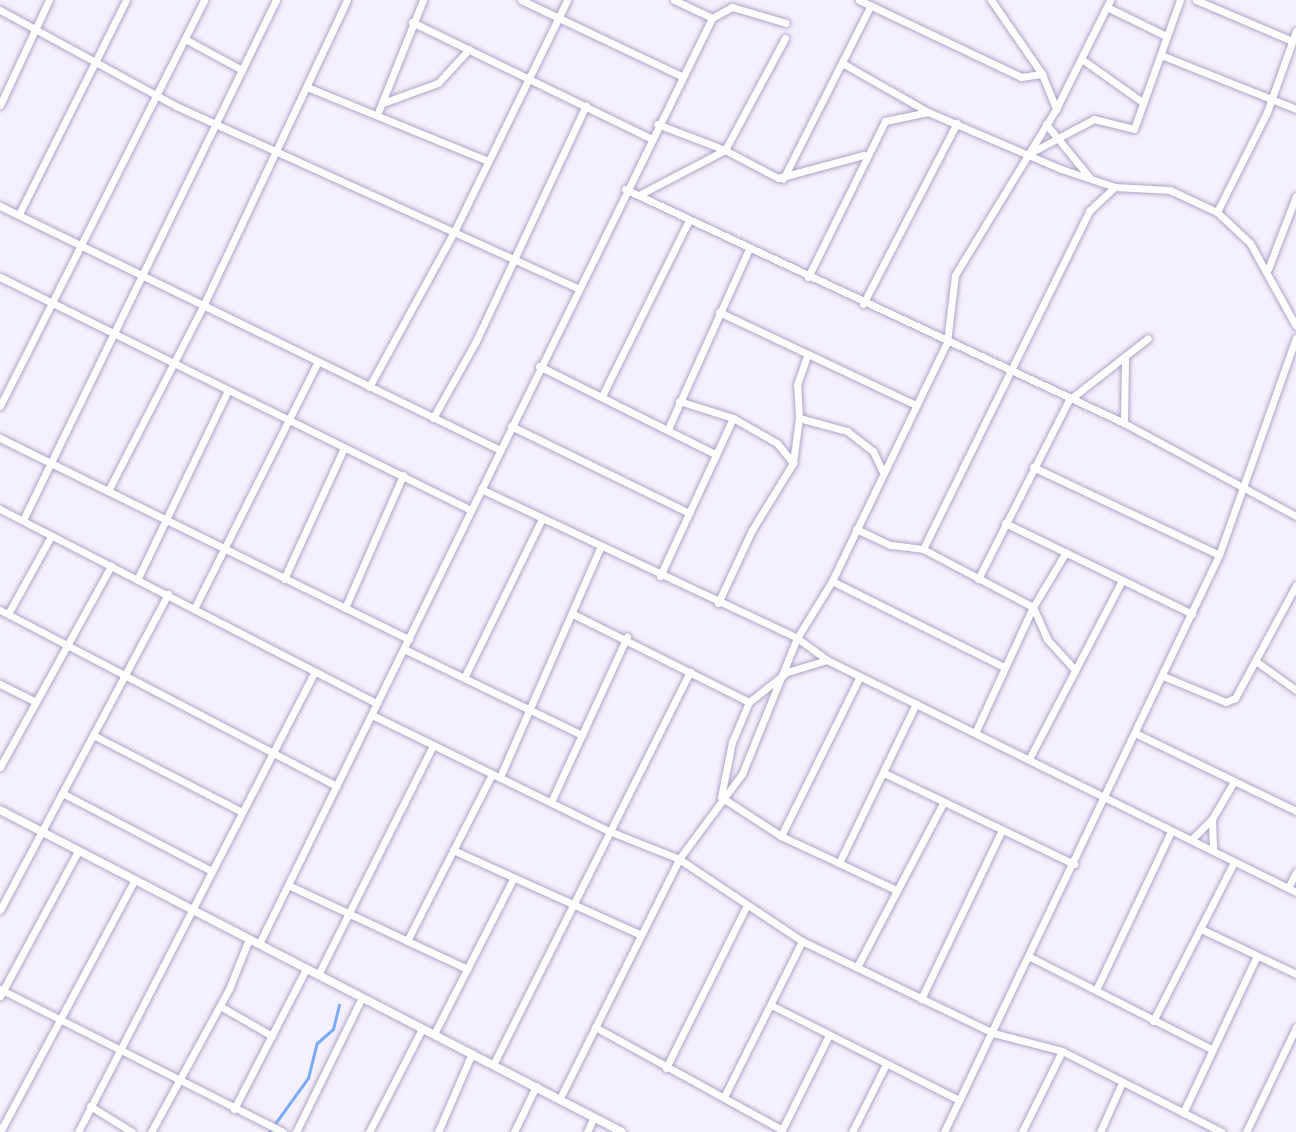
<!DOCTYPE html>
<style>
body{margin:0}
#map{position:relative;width:1296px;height:1132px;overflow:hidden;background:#f5f0fe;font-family:Signika,sans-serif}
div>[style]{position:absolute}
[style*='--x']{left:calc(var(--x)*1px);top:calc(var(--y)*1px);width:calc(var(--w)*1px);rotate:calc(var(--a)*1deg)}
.stream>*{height:3px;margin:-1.5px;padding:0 1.5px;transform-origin:1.5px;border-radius:1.5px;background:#78abfb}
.roads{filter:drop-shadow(0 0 2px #b0a4c5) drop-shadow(0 0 2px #b0a4c5)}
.minor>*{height:7px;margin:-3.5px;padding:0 3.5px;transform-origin:3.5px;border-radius:3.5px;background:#fff}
.tertiary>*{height:8px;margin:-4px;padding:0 4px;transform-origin:4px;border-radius:4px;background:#fff}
span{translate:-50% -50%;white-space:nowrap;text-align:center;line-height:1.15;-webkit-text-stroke:7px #fff;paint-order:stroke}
</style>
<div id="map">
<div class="stream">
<div style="--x:269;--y:1132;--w:67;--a:-54.2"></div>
<div style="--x:308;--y:1078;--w:36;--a:-76"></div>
<div style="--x:317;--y:1043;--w:21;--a:-41"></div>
<div style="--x:333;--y:1029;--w:25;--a:-76"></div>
</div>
<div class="roads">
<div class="minor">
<div style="--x:521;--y:0;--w:177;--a:25.4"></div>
<div style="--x:674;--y:0;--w:42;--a:25.3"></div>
<div style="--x:859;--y:0;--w:179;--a:25.4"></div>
<div style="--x:1021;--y:77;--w:21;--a:-8"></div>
<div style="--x:991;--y:0;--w:90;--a:55.4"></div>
<div style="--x:1042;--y:74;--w:38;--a:68"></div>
<div style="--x:1196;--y:0;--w:104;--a:23.1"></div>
<div style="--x:1107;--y:7;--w:64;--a:26.2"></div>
<div style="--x:0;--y:10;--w:200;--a:28.6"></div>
<div style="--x:176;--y:106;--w:441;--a:24.4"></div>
<div style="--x:412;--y:22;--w:265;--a:26"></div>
<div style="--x:185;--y:39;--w:65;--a:28.5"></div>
<div style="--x:1161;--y:55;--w:145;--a:21.8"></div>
<div style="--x:1083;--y:60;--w:72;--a:35.4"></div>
<div style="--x:842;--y:63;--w:99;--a:29.7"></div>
<div style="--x:928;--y:112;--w:145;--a:23.2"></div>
<div style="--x:1061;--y:169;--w:57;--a:18.4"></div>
<div style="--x:1115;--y:187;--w:55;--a:3.1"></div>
<div style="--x:1170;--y:190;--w:52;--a:25.1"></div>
<div style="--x:1217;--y:212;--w:45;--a:43.2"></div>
<div style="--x:1250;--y:243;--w:95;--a:61"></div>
<div style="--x:307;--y:87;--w:193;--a:22.2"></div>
<div style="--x:383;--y:103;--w:59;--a:-20"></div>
<div style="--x:438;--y:83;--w:46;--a:-47.6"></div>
<div style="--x:0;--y:105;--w:116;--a:-65"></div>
<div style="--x:377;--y:115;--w:124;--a:-68.2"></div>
<div style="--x:657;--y:124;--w:73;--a:20.9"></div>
<div style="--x:725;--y:150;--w:60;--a:27.8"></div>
<div style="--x:778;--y:178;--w:89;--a:-15"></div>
<div style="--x:1046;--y:124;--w:70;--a:50.8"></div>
<div style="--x:1032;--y:152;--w:70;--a:-28"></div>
<div style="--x:1094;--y:119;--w:41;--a:14"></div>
<div style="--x:1134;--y:129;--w:137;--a:-70.4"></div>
<div style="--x:783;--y:179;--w:193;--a:-63.2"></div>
<div style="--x:625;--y:189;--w:551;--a:25.12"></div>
<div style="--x:1124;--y:423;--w:196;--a:28.4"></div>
<div style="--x:639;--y:195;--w:97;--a:-27.6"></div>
<div style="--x:725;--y:150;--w:127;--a:-61.8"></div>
<div style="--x:0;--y:206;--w:554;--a:26.01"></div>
<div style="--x:1217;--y:212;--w:112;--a:-63.4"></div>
<div style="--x:1267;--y:112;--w:86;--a:-70.3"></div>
<div style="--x:19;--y:214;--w:239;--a:-63.4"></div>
<div style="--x:1268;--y:269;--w:78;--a:-69"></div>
<div style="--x:0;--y:277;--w:525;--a:26.32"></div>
<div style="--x:808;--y:277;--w:174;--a:-63.7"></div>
<div style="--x:885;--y:121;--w:44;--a:-11.8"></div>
<div style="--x:863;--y:304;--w:204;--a:-62.6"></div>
<div style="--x:719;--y:312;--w:218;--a:25.3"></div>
<div style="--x:539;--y:366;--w:197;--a:26.6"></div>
<div style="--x:369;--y:387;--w:177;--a:-61.3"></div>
<div style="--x:454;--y:232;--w:258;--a:-64"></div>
<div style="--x:602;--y:396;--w:196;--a:-63.7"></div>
<div style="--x:679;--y:401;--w:57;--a:17.5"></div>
<div style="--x:733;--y:418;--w:51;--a:29.6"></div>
<div style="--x:777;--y:443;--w:26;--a:51"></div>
<div style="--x:0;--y:406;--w:454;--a:-63.3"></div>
<div style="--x:433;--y:418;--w:88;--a:-60.8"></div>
<div style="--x:476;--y:341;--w:260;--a:-65"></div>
<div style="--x:799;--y:418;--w:50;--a:15.2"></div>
<div style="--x:847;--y:431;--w:33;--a:38"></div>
<div style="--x:873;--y:451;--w:21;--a:65"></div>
<div style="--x:1124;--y:423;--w:65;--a:-89.1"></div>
<div style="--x:511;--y:426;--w:198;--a:26"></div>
<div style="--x:668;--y:429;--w:197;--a:-65.8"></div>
<div style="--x:0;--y:438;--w:456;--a:26.2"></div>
<div style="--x:1033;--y:467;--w:206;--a:25.3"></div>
<div style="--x:481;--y:489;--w:349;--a:25.2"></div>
<div style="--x:797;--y:638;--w:37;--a:36"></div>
<div style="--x:827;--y:660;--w:523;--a:26.32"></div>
<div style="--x:108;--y:491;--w:208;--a:-62.8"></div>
<div style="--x:203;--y:306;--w:338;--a:-64.8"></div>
<div style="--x:0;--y:509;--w:424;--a:27.3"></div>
<div style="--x:23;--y:520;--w:578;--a:-64.06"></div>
<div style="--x:1005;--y:523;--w:208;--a:25.9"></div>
<div style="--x:856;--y:529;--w:38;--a:25"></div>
<div style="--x:891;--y:545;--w:32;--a:7"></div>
<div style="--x:923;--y:549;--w:124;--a:27.8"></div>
<div style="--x:1033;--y:607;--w:35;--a:66"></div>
<div style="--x:1047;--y:639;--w:42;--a:47.9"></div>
<div style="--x:923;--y:549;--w:377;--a:-63.8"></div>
<div style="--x:1089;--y:211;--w:35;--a:-43"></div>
<div style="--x:660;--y:576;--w:174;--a:-65.2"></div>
<div style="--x:138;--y:578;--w:206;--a:-64.4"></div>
<div style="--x:284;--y:579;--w:144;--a:-65.4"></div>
<div style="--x:978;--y:579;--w:201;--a:-63.1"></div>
<div style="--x:1069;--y:400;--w:100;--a:-38.1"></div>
<div style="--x:832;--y:581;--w:192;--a:26.6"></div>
<div style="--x:718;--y:603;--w:81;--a:-65"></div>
<div style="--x:752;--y:530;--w:79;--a:-58.5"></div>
<div style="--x:793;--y:463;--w:45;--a:-82.4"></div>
<div style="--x:799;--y:418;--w:33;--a:-93"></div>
<div style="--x:797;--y:385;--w:31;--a:-71"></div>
<div style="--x:345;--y:608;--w:145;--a:-66.4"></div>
<div style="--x:194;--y:609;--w:275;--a:-63.4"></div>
<div style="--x:0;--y:610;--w:380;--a:27.6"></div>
<div style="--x:8;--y:614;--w:89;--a:-61.1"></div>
<div style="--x:573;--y:614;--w:197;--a:26.6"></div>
<div style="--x:404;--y:649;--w:198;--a:25.8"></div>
<div style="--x:827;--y:660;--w:42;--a:163.3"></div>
<div style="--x:787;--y:672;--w:48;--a:141.7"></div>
<div style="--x:749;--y:702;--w:43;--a:113"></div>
<div style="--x:732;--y:742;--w:56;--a:101.3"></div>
<div style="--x:721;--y:797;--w:72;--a:33"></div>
<div style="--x:781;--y:836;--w:64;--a:25"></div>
<div style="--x:1257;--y:662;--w:48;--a:35.7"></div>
<div style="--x:1163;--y:676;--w:68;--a:22.4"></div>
<div style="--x:1226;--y:702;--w:10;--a:-24"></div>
<div style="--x:1235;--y:698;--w:128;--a:-61.6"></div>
<div style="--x:464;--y:678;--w:177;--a:-63.9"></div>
<div style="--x:0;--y:684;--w:40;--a:26.6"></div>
<div style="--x:372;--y:715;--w:264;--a:26.1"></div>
<div style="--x:609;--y:831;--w:75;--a:21.8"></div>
<div style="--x:679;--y:859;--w:148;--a:33.7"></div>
<div style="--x:802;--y:941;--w:212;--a:25.7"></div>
<div style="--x:993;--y:1033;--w:71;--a:14.6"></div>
<div style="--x:1062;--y:1051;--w:179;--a:26.9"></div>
<div style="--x:975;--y:733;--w:139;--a:-65.3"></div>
<div style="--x:1033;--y:607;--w:64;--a:-59"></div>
<div style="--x:1137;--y:734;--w:177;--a:25.8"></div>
<div style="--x:93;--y:735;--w:168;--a:27.3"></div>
<div style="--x:1029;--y:759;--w:202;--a:-62.5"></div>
<div style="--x:0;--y:767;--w:230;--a:-61.1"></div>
<div style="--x:884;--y:773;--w:211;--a:25.6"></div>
<div style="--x:500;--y:777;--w:250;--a:-66.4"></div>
<div style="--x:62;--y:793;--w:169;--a:27.5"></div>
<div style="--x:551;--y:802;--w:182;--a:-65.3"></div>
<div style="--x:1212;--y:819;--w:32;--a:88"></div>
<div style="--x:781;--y:836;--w:178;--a:-63.7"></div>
<div style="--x:1191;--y:840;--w:30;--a:-45"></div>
<div style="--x:1212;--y:819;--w:42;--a:-59.7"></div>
<div style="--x:453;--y:850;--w:206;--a:24.3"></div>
<div style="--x:288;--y:885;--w:198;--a:25.1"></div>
<div style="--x:1288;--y:888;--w:18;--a:-63"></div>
<div style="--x:896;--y:890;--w:63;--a:-154.7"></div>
<div style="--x:839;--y:863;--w:177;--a:-64.2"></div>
<div style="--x:0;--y:910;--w:358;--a:-62"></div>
<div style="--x:1201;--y:929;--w:105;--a:25.3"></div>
<div style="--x:407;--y:941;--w:187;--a:-63"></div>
<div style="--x:259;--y:944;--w:1031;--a:-63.93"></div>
<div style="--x:712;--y:18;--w:23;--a:-29"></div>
<div style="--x:732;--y:7;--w:56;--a:16.5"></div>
<div style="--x:1030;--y:957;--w:203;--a:26.9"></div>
<div style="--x:857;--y:967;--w:187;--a:-62.3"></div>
<div style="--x:318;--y:975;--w:257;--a:-63.4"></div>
<div style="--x:0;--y:989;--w:317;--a:26.8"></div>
<div style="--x:1096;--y:990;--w:176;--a:-64.7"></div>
<div style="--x:0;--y:996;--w:165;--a:-61.7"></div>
<div style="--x:921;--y:999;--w:187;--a:-64.4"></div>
<div style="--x:771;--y:1005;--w:211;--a:26.8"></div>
<div style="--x:220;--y:1006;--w:60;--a:30"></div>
<div style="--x:1153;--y:1021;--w:178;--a:-63"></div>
<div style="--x:595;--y:1027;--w:213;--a:28.8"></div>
<div style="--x:434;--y:1034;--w:174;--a:-63"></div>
<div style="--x:493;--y:1065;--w:440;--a:-63.4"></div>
<div style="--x:666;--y:1068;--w:182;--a:-63.6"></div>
<div style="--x:724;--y:1097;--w:174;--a:-63.4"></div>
<div style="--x:560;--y:1098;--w:267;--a:-63.5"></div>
<div style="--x:679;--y:859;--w:106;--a:-53.5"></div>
<div style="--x:742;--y:774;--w:147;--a:-68"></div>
<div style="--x:797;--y:638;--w:67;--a:-58.4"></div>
<div style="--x:832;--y:581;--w:265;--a:-64.3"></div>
<div style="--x:947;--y:342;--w:67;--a:-83.2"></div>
<div style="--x:955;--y:275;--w:194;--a:-58.7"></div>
<div style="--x:1056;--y:109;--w:122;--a:-63.6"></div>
<div style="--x:90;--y:1106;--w:49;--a:31.8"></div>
<div style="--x:234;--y:1109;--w:157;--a:-62.8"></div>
<div style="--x:1183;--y:1113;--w:174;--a:-64.8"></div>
<div style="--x:0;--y:1132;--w:285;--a:-61.9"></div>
<div style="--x:78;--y:1132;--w:516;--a:-62.79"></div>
<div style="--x:151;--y:1132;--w:163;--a:-61.4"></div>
<div style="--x:229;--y:989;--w:54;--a:-68.2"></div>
<div style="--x:296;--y:1132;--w:150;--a:-63.9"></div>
<div style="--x:369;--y:1132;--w:116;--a:-62.8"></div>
<div style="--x:438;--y:1132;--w:86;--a:-66.7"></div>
<div style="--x:514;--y:1132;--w:51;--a:-64.4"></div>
<div style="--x:587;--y:1132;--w:17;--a:-65"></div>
<div style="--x:781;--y:1132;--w:108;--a:-63.7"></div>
<div style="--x:852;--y:1132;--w:76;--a:-63.4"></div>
<div style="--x:944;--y:1132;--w:639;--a:-64.52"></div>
<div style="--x:1219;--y:555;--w:230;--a:-70.5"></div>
<div style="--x:1022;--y:1132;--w:90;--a:-63.7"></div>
<div style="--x:1100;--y:1132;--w:51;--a:-65.9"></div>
<div style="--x:1246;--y:1132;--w:116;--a:-64.5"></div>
</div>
<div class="tertiary">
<div style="--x:0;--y:810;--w:700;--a:27.37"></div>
</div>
</div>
</div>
